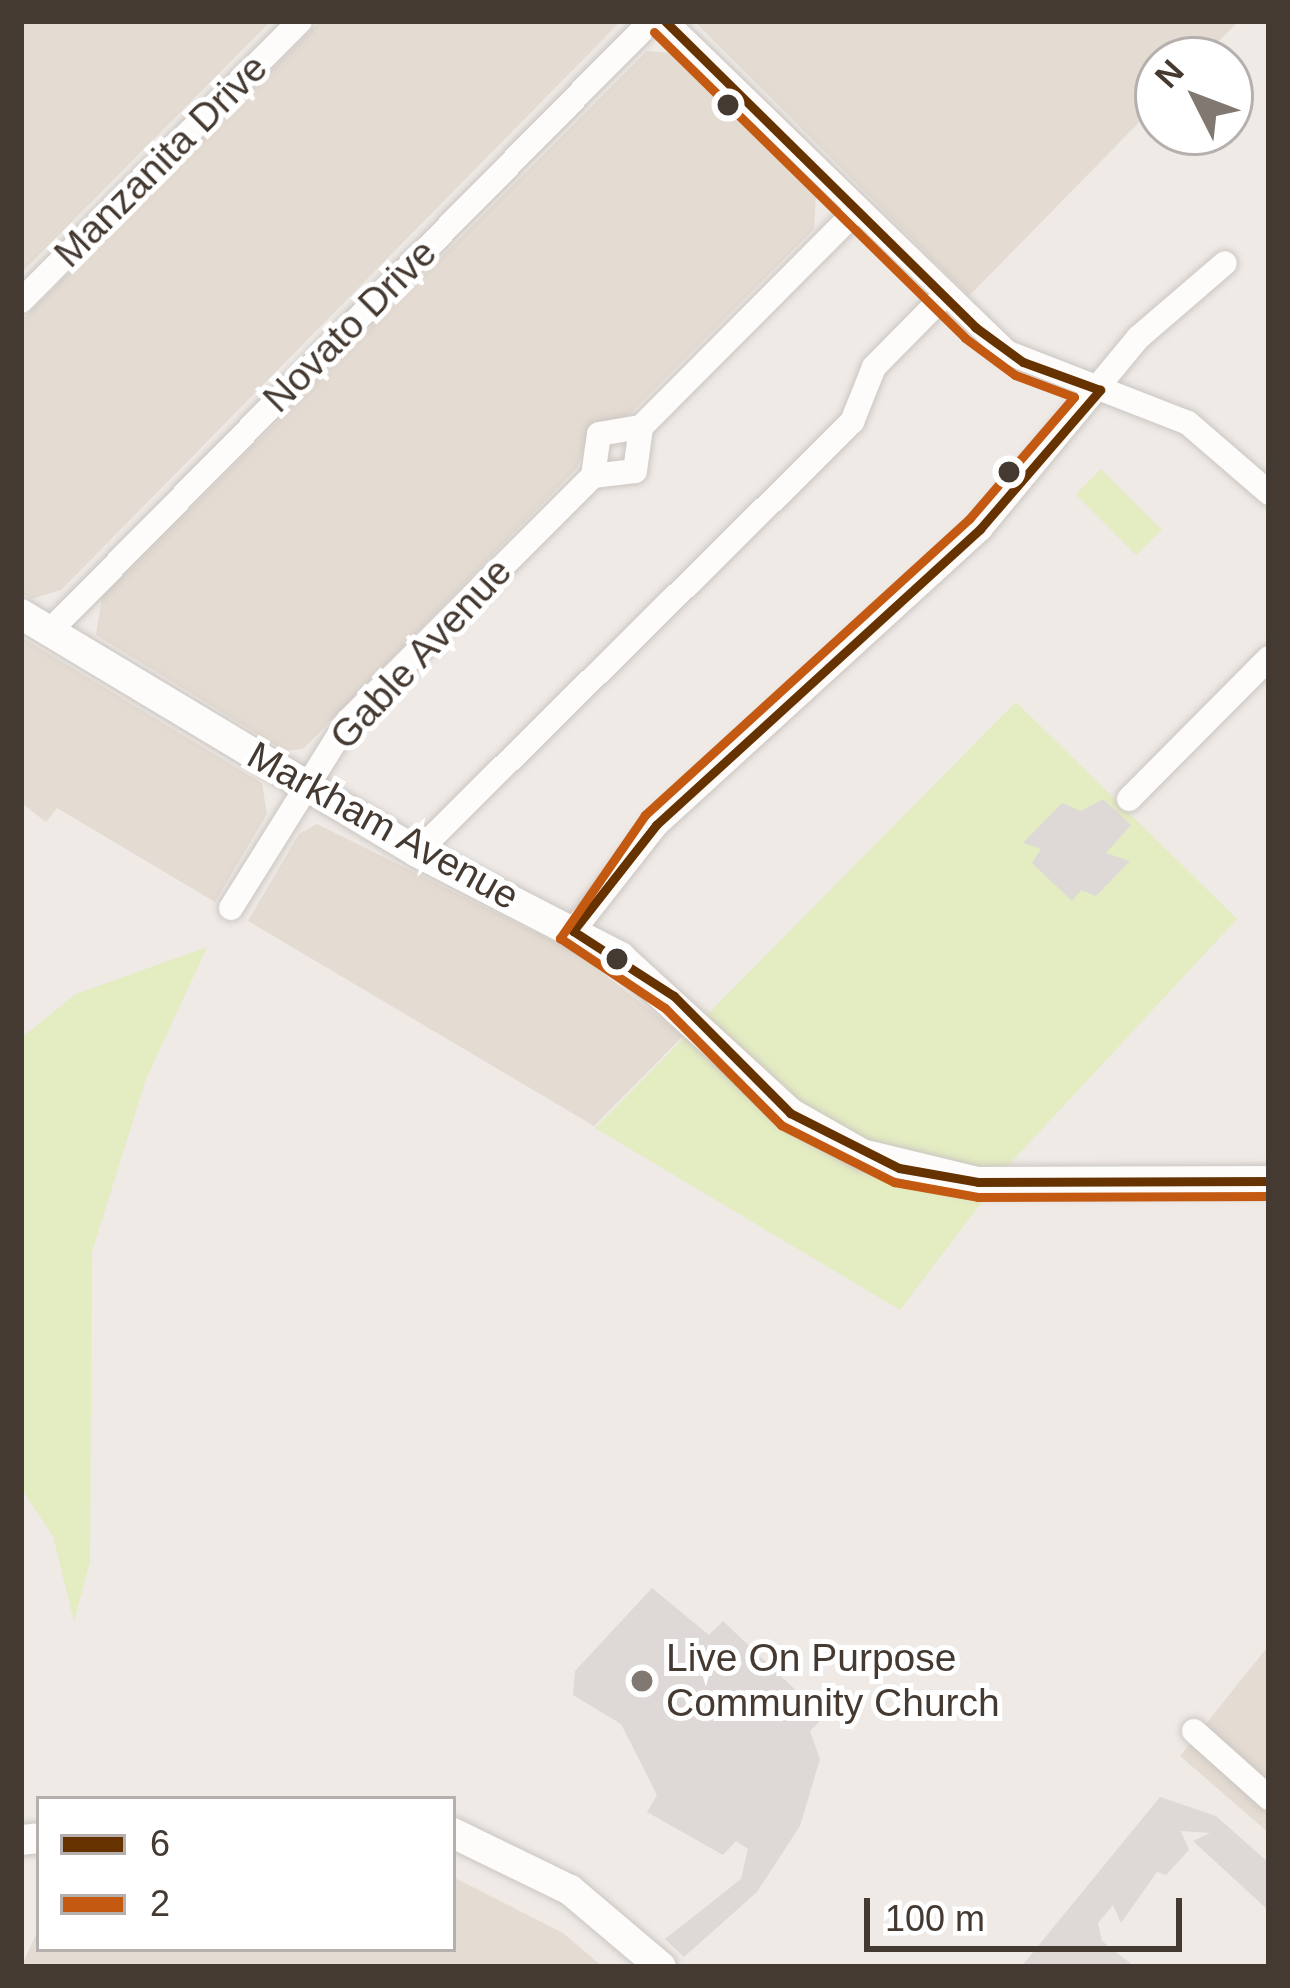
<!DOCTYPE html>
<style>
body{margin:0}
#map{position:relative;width:1290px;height:1988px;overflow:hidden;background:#efeae6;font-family:Helvetica,sans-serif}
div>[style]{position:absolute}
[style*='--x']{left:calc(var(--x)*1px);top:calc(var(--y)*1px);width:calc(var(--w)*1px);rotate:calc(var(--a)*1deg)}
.residential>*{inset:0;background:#e4dbd2}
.green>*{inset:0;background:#e4ecc2;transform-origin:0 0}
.parking>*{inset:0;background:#ded9d6}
.roads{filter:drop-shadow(0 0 3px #cbc6c2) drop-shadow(0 0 3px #cbc6c2)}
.minor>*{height:24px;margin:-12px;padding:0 12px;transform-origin:12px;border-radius:12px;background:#fdfcfb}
.tertiary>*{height:30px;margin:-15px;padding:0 15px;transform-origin:15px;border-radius:15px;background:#fdfcfb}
.bus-1>*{height:9px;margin:-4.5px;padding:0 4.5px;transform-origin:4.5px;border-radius:4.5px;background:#630}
.bus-2>*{height:9px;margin:-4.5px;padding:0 4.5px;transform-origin:4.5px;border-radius:4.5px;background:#c45911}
.dots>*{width:33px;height:33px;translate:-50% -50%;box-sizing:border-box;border:6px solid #fff;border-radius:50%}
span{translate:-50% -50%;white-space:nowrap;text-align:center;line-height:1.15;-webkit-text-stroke:10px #fff;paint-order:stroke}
.street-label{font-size:39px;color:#453a32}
.poi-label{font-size:39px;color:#453a32}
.left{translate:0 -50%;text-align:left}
.frame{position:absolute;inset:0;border:24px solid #453a32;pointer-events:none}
.legend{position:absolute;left:36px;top:1796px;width:420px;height:156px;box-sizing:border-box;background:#fff;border:3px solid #b5b0ad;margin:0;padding:15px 21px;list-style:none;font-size:36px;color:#453a32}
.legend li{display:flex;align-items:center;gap:24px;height:60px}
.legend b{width:60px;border:3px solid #b5b0ad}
.north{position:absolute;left:1134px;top:36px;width:120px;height:120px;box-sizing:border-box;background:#fff;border:3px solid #b5b0ad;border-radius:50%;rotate:312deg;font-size:33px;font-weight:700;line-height:48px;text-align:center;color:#453a32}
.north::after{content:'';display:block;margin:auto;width:42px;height:54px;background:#807871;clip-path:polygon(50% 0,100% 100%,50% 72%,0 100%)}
.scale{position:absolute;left:864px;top:1898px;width:318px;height:54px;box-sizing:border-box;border:6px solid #453a32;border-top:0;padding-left:15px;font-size:36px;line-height:42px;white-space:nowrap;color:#453a32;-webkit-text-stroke:9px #fff;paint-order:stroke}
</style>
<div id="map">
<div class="residential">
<div style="clip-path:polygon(21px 21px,271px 21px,21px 273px)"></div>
<div style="clip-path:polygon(320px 21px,621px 21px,61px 590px,31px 599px,21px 593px,21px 321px)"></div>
<div style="clip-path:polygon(694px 21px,1239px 21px,1200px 60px,1158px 60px,1158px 103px,969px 296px)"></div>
<div style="clip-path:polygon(647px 51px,673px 53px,816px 194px,814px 229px,629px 415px,587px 438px,577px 468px,303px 749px,285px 751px,96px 635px,102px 597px)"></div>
<div style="clip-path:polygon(21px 637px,262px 783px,267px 814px,215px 902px,57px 808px,46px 822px,21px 803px)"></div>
<div style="clip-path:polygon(317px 824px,577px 953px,683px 1036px,594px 1126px,248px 921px,299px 834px)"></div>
<div style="clip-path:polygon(1269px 1645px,1269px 1833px,1180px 1756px)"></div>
<div style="clip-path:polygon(453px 1877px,563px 1933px,603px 1967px,21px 1967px,39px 1928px,39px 1949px,453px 1949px)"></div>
</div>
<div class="green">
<div style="left:1101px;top:469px;width:86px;height:36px;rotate:45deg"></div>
<div style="clip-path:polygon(1016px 702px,1237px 919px,1016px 1157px,900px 1310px,595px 1128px)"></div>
<div style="clip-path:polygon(207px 947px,146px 1079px,92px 1252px,90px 1561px,74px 1622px,53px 1536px,21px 1488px,21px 1038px,76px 994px)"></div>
</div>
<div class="parking">
<div style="clip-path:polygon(1103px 799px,1131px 825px,1106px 853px,1130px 861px,1096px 896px,1081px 890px,1072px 901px,1032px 863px,1041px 849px,1023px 843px,1062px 803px,1081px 811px)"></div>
<div style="clip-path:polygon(652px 1588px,709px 1635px,723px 1621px,824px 1717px,810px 1731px,820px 1759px,800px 1826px,757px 1892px,684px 1957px,665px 1939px,741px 1879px,748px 1849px,736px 1841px,723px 1855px,647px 1812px,657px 1795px,621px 1724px,573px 1695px,575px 1671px)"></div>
<div style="clip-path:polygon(1160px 1797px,1216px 1816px,1269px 1863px,1269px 1911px,1193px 1841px,1210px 1833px,1181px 1831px,1189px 1850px,1166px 1875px,1157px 1872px,1121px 1923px,1113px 1905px,1098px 1923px,1102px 1941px,1135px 1967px,1021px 1967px)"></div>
</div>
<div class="roads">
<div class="minor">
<div style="--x:665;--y:21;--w:475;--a:44.1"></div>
<div style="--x:1006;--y:352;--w:195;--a:21.3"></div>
<div style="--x:1188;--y:423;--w:107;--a:40.8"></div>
<div style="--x:21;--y:301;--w:395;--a:-45.1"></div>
<div style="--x:593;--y:476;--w:42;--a:-81.9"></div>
<div style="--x:599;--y:434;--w:43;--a:-9.5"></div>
<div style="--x:641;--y:427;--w:306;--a:-45.1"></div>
<div style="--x:50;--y:631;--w:856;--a:-45.43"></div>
<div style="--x:1129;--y:799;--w:199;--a:-45.2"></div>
<div style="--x:417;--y:852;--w:612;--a:-44.67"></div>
<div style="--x:852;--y:422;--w:59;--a:-68.2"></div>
<div style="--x:874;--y:367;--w:100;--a:-45.4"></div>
<div style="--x:231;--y:908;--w:221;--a:-58"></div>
<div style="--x:348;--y:721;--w:346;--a:-45"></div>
<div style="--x:593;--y:476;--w:42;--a:-6.8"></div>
<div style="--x:635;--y:471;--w:44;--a:-82.2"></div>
<div style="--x:573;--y:931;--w:135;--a:-51.9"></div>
<div style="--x:656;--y:825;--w:439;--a:-42.4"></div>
<div style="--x:980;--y:529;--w:249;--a:-50.4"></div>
<div style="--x:1139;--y:337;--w:113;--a:-40.7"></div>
<div style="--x:1194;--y:1731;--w:101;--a:41.8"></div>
</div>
<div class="tertiary">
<div style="--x:21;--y:614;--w:462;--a:31"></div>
<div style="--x:417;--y:852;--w:229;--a:27.3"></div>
<div style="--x:620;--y:957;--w:231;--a:42.5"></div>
<div style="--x:790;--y:1113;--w:83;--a:29.7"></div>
<div style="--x:862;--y:1154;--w:119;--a:13.6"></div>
<div style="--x:978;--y:1182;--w:291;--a:-0.2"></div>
<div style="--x:453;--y:1833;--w:130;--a:26"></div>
<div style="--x:570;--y:1890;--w:119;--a:40.2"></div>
<div style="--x:21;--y:1840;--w:18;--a:-6"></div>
</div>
</div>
<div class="bus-1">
<div style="--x:665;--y:21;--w:436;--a:44.6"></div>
<div style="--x:975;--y:327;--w:59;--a:36.1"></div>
<div style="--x:1023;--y:362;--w:82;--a:20"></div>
<div style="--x:573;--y:931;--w:120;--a:32.8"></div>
<div style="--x:674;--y:996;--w:165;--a:45.2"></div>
<div style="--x:790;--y:1113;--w:122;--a:26.8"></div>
<div style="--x:899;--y:1168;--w:80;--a:10"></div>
<div style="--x:978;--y:1182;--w:291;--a:-0.2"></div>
<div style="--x:573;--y:931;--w:135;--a:-51.9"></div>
<div style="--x:656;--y:825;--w:439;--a:-42.4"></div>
<div style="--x:980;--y:529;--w:184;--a:-49.2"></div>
</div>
<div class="bus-2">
<div style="--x:654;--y:32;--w:436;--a:44.5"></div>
<div style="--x:965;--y:338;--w:62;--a:36.5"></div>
<div style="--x:1015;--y:375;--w:63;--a:20.4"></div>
<div style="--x:1074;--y:397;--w:161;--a:130.7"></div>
<div style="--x:969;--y:519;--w:439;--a:137.6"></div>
<div style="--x:645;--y:815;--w:150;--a:124.6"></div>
<div style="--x:560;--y:938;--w:126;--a:33.7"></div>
<div style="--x:665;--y:1008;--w:165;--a:45.2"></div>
<div style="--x:781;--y:1125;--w:127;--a:26.8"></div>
<div style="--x:894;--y:1182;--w:85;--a:10.1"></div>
<div style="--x:978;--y:1197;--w:291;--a:-0.2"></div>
</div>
<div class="dots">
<div style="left:728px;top:105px;background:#453a32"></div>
<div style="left:1009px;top:472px;background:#453a32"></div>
<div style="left:617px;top:959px;background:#453a32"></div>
<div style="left:642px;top:1681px;background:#807871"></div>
</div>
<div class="street-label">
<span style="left:161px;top:161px;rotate:-45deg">Manzanita Drive</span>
<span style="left:350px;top:326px;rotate:-45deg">Novato Drive</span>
<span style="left:421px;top:654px;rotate:-47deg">Gable Avenue</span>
<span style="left:383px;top:826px;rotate:29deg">Markham Avenue</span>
</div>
<div class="poi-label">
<span class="left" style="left:666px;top:1681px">Live On Purpose<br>Community Church</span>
</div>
<div class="frame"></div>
<ul class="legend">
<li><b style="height:15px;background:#630"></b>6</li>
<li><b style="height:15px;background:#c45911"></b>2</li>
</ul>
<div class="north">N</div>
<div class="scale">100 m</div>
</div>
